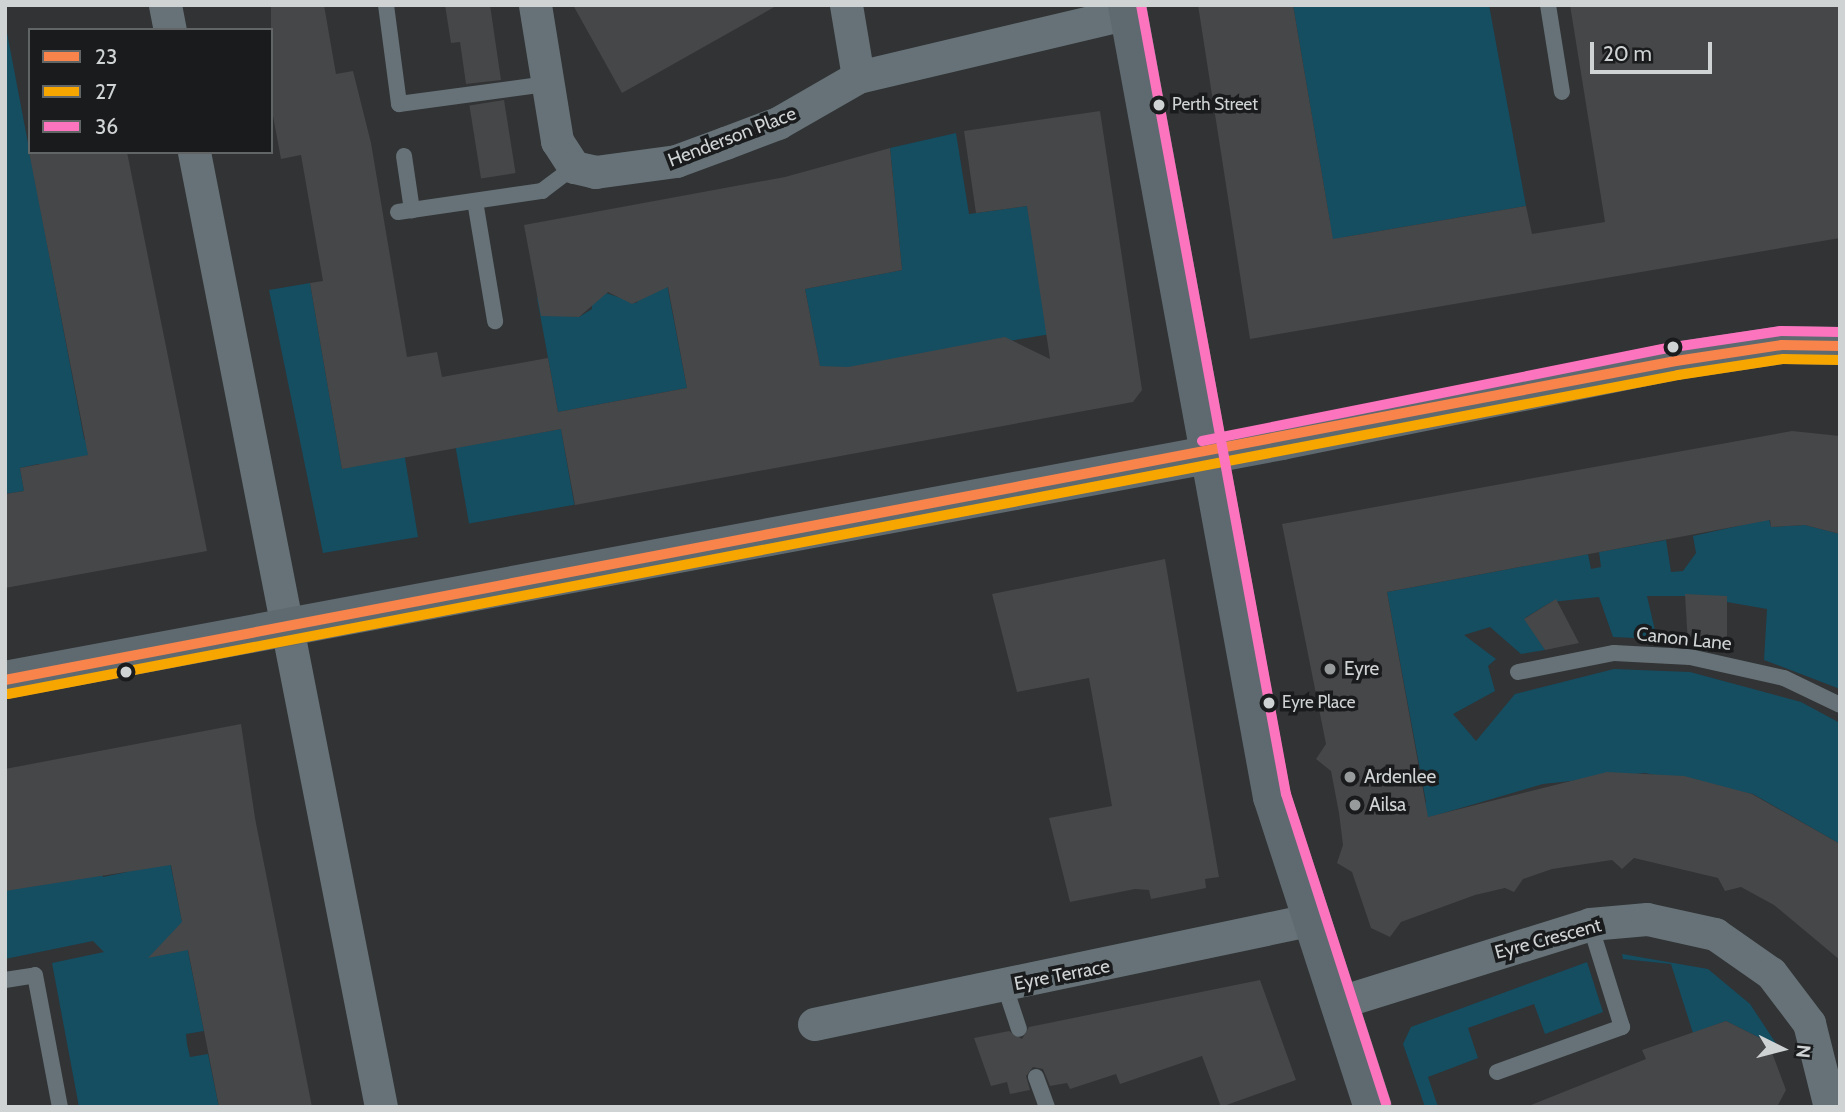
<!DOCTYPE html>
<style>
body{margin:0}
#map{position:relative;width:1845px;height:1112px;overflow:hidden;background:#313335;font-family:Cabin,sans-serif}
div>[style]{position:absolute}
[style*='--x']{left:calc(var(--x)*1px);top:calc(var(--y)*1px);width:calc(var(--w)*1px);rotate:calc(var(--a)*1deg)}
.green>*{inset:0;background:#154d61;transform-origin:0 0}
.building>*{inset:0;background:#454748;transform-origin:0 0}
.lane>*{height:16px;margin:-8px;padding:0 8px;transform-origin:8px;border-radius:8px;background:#667277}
.street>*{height:33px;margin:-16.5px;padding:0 16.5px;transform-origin:16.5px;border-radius:16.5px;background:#667277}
.secondary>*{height:38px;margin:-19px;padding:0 19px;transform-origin:19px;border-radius:19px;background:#5f6a70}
.bus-1>*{height:10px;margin:-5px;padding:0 5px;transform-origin:5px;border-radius:5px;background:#f8844c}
.bus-2>*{height:10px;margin:-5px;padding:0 5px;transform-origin:5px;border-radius:5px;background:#f7a600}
.bus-3>*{height:10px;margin:-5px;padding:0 5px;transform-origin:5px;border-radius:5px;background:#fc73be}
.dots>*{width:19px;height:19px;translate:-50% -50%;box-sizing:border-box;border:4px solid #191b1c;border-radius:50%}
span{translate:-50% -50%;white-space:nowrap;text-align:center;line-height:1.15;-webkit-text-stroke:7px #191b1c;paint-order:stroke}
.bus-label{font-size:17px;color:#d0d3d4}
.left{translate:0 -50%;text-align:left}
.street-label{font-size:19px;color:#d0d3d4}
.poi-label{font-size:19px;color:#d0d3d4}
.frame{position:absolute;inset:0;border:7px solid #d0d3d4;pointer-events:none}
.legend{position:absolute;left:28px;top:28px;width:245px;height:126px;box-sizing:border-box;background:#191b1c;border:2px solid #626566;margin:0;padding:9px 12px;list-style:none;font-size:21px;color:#d0d3d4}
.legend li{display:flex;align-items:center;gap:14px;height:35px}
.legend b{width:35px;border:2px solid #626566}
.north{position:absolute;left:1747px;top:1014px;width:70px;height:70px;-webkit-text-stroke:5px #191b1c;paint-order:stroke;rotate:96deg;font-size:19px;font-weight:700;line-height:28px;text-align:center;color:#d0d3d4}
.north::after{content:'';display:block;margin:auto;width:24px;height:32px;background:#d0d3d4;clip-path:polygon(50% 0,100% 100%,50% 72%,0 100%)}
.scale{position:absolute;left:1590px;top:42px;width:122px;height:32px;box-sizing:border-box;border:4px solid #d0d3d4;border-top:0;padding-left:9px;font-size:21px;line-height:24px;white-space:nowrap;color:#d0d3d4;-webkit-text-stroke:5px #191b1c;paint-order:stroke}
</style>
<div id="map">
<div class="green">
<div style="clip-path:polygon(1293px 5px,1489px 5px,1526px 206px,1345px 237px,1342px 245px,1325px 248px,1330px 222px)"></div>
<div style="clip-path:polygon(5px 22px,84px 438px,109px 484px,38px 464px,20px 468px,24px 491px,5px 494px)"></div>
<div style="clip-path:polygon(956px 133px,969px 214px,1027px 206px,1051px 334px,821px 372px,805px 289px,902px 270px,890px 148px)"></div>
<div style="clip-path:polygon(665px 274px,687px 388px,558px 412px,537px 298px,560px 294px,569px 316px,579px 317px,592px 309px,591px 288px,636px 303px)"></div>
<div style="clip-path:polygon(310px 283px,342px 469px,404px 452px,418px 537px,323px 553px,269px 290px)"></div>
<div style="left:561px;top:429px;width:77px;height:107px;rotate:80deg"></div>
<div style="clip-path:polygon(1769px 519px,1771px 527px,1805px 525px,1840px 534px,1840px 689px,1764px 660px,1767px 609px,1727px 602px,1726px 596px,1647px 596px,1657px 639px,1613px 637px,1599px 597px,1551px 602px,1525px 618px,1545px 650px,1521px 654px,1490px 627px,1464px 635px,1496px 659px,1488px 666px,1495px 691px,1453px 714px,1476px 741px,1515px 694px,1614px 669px,1690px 672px,1801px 702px,1840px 723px,1840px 844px,1753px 794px,1645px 773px,1543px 784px,1399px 826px,1426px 802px,1387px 592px,1588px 554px,1591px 569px,1601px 567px,1599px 552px,1666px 540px,1671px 572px,1683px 571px,1696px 553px,1693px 536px)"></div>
<div style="clip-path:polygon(122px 843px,168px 852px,204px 1031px,186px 1034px,187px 1044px,190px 1057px,208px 1054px,219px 1107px,79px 1107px,52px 963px,104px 952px,93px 941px,5px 959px,5px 864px,97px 847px,103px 877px,127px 872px)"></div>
<div style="clip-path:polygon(1622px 954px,1708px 969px,1750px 1004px,1779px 1048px,1772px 1051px,1768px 1042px,1726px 1021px,1693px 1033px,1671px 964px,1623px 959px)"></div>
<div style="clip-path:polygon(1587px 962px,1603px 1012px,1545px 1034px,1534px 1004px,1468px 1028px,1478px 1058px,1428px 1077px,1438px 1107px,1425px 1107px,1403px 1044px,1411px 1027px)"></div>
</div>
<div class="building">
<div style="clip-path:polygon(271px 5px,324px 5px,336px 74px,353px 71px,371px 143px,407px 357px,437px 352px,442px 377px,548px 358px,558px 412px,687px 388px,668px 287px,632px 304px,608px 292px,579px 317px,541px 316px,524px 225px,785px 177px,890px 148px,902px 270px,805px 289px,820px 366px,848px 367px,1005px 337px,1050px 359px,1027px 206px,976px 213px,964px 131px,1100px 111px,1142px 390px,1133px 402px,575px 505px,561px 429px,342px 469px,310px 283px,323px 281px,301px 155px,281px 159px,271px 105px)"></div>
<div style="clip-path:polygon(445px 5px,490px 5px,501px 80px,466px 84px,460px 42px,451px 43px)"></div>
<div style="clip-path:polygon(573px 5px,778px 5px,622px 93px)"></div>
<div style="clip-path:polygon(1198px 5px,1293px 5px,1333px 239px,1526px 206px,1532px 234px,1605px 222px,1570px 5px,1840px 5px,1840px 238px,1250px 339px)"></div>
<div style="left:504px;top:100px;width:74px;height:35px;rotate:81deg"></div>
<div style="clip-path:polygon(29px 152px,127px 152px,207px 551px,5px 588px,5px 494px,24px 491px,20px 468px,88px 455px)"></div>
<div style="clip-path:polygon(1792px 431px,1840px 436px,1840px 534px,1805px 525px,1771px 527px,1770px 520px,1387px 592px,1428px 817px,1607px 772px,1684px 776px,1752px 794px,1840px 844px,1840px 960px,1774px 905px,1741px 887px,1725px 891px,1718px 878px,1634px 858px,1622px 869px,1612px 860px,1552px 869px,1523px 879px,1514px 892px,1505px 888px,1475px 895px,1401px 922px,1390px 937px,1371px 928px,1352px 872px,1337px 863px,1343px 845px,1339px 813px,1331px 771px,1316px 759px,1326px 744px,1282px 524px)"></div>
<div style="clip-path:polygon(1165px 559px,1219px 877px,1205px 879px,1206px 888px,1151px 899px,1149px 890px,1135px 889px,1070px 902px,1049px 818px,1112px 806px,1089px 678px,1017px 692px,992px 594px)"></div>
<div style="clip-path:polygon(1685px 594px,1727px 596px,1727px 651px,1688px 645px)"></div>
<div style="clip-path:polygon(1556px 599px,1579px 643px,1545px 650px,1524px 619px)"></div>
<div style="clip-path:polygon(241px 724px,255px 818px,312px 1107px,219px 1107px,188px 950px,148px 958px,182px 922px,171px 865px,5px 891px,5px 769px)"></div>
<div style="clip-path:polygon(1260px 980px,1296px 1080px,1221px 1107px,1202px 1056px,1120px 1084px,1116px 1074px,1070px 1089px,1067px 1083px,1050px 1086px,1043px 1069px,1033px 1067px,1026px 1076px,1030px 1090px,1010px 1094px,1007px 1082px,991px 1086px,974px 1038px,1009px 1031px,1022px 1039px,1029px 1027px)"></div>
<div style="clip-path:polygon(1726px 1021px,1768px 1042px,1786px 1090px,1777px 1107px,1526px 1107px,1646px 1059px,1642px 1050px)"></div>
</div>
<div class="lane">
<div style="--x:386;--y:5;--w:100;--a:82.5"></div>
<div style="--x:399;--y:104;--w:148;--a:-7.7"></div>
<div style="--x:1548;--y:5;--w:88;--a:80.9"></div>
<div style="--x:404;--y:156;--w:55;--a:81.6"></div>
<div style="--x:475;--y:201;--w:122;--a:80.5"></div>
<div style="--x:398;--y:212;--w:146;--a:-8.3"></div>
<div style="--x:542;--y:191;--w:40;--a:-37"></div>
<div style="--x:1518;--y:672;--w:98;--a:-11.2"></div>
<div style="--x:1614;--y:653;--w:76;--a:3"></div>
<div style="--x:1690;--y:657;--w:96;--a:12.6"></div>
<div style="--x:1784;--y:678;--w:62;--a:25.7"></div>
<div style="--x:5;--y:980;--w:30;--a:-9"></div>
<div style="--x:35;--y:975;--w:134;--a:79.3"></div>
<div style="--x:1005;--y:987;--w:44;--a:71.6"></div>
<div style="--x:1497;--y:1072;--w:133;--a:-19.8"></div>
<div style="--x:1622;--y:1027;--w:108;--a:-107.3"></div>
<div style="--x:1036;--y:1077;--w:32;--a:70"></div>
</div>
<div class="street">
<div style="--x:165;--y:5;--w:25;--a:79"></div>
<div style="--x:535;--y:5;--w:138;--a:80.8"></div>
<div style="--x:557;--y:141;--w:31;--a:57"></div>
<div style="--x:574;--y:167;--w:22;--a:13"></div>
<div style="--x:595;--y:172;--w:82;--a:-7.7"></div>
<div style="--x:676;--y:161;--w:52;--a:-20.2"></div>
<div style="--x:725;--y:143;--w:57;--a:-20.7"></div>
<div style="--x:778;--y:123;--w:92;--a:-29.9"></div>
<div style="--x:858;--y:77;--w:277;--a:-13.3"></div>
<div style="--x:846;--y:5;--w:73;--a:80.5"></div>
<div style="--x:194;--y:152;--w:973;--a:78.92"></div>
<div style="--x:1337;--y:1003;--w:265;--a:-17.3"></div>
<div style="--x:1590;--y:924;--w:57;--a:-5"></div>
<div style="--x:1647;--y:919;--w:70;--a:12.4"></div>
<div style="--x:1715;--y:934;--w:68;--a:34.9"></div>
<div style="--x:1771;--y:973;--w:63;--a:52.8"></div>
<div style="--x:1809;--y:1023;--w:87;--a:76"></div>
<div style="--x:814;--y:1024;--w:506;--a:-11.87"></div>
</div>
<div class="secondary">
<div style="--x:1127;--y:5;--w:805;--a:79.63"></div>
<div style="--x:1272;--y:797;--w:326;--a:72"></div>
<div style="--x:5;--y:680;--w:1299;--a:-10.6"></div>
<div style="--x:1282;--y:441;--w:402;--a:-11.5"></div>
<div style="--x:1676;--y:361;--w:107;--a:-8.6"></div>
<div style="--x:1782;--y:345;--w:58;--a:1"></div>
</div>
<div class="bus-1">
<div style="--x:5;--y:680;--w:1701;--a:-10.81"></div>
<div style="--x:1676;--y:361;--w:107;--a:-8.6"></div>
<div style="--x:1782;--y:345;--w:58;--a:1"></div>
</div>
<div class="bus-2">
<div style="--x:8;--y:694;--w:1700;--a:-10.81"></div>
<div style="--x:1678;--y:375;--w:106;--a:-8.7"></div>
<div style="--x:1783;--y:359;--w:57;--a:1"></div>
</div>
<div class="bus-3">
<div style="--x:1141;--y:5;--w:802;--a:79.59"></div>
<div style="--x:1286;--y:794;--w:325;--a:72.1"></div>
<div style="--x:1202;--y:441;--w:481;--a:-11.3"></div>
<div style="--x:1674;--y:347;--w:108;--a:-8.5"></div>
<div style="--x:1781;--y:331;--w:59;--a:1"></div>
</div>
<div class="dots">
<div style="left:1159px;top:105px;background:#d0d3d4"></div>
<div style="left:1673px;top:347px;background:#d0d3d4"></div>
<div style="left:1330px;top:669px;background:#989b9c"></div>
<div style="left:126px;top:672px;background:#d0d3d4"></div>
<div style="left:1269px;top:703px;background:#d0d3d4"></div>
<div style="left:1350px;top:777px;background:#989b9c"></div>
<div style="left:1355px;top:805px;background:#989b9c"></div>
</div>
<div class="bus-label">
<span class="left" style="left:1172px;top:105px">Perth Street</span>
<span class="left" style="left:1282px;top:703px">Eyre Place</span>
</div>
<div class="street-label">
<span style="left:732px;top:137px;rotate:-21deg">Henderson Place</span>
<span style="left:1684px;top:639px;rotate:6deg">Canon Lane</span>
<span style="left:1548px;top:939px;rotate:-15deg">Eyre Crescent</span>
<span style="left:1062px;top:975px;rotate:-11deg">Eyre Terrace</span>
</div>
<div class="poi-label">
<span class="left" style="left:1344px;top:669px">Eyre</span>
<span class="left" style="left:1364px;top:777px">Ardenlee</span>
<span class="left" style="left:1369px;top:805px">Ailsa</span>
</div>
<div class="frame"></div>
<ul class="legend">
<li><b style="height:9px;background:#f8844c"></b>23</li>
<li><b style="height:9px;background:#f7a600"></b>27</li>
<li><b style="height:9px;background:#fc73be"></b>36</li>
</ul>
<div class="north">N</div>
<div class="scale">20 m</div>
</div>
